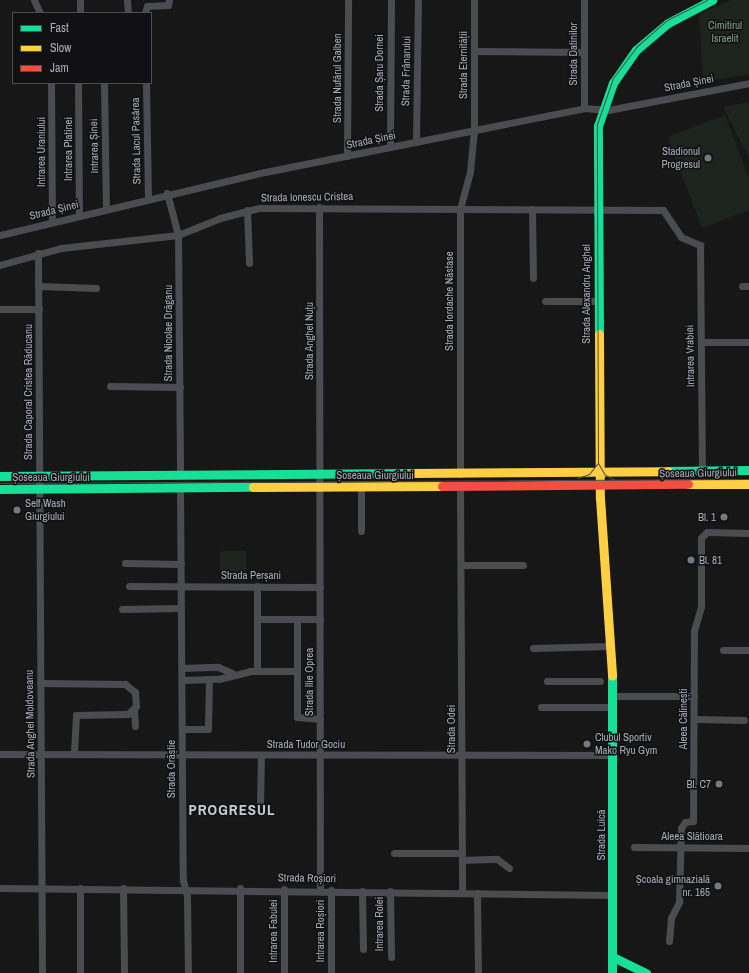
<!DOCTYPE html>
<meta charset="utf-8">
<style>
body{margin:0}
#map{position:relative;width:749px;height:973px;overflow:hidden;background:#171717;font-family:"Archivo Narrow",sans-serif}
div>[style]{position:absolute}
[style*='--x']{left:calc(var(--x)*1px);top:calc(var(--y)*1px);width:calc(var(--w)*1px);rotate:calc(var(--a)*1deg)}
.green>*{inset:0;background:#1d241e;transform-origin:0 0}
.street>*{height:7px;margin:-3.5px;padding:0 3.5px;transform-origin:3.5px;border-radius:3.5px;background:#4b4c50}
.fast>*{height:9px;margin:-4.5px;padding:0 4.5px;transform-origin:4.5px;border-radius:4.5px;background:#16e098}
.slow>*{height:9px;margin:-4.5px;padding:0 4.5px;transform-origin:4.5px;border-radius:4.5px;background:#ffcf43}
.jam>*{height:9px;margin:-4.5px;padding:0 4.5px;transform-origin:4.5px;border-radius:4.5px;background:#f24e42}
.tram>*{height:1px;margin:-0.5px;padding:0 0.5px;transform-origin:0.5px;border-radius:0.5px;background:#4b4c4f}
.dots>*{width:11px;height:11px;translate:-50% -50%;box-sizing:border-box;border:2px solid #111113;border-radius:50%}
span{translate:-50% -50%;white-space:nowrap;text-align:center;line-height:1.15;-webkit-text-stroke:3px #111113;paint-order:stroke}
.park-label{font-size:11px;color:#7fa381}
.street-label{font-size:11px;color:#a8adb8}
.poi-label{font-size:11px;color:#a8adb8}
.right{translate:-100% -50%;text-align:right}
.left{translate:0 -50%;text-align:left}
.district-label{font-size:15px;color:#c9ccd4;font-weight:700;letter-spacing:1px}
.legend{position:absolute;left:12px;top:12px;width:140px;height:72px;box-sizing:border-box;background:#111113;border:1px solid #4d4f55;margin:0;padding:5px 7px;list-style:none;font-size:12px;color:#a8adb8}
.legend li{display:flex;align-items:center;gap:8px;height:20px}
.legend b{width:20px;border:1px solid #4d4f55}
</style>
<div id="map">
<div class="green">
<div style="clip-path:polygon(731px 0,749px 0,749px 74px,703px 82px,699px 14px)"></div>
<div style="clip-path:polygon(749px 102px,749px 158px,723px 107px)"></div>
<div style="clip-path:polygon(725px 115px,749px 178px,749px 210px,702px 228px,667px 137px)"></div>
<div style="left:220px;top:551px;width:26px;height:30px"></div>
</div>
<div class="street">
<div style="--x:34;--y:0;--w:14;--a:65"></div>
<div style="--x:127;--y:0;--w:13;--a:86"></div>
<div style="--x:584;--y:0;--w:108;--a:90"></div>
<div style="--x:80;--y:13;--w:13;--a:-90"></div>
<div style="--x:145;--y:13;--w:7;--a:-74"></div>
<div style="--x:147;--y:6;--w:21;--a:-3"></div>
<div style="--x:168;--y:5;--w:5;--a:-79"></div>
<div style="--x:474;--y:51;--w:110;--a:0.5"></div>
<div style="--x:51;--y:83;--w:138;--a:89.6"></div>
<div style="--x:78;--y:83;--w:132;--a:89.6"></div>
<div style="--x:104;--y:83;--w:125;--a:89.1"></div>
<div style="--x:146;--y:83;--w:115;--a:89"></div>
<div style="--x:416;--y:142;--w:142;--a:-89.2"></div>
<div style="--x:390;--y:147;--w:147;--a:-89.6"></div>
<div style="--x:347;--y:156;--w:156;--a:-89.6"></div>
<div style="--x:167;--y:193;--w:43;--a:75.3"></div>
<div style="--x:178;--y:235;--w:239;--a:89.5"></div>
<div style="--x:319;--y:207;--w:682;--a:89.92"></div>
<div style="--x:532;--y:209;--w:69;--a:89.2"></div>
<div style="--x:247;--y:210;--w:53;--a:87.8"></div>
<div style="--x:0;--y:235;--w:272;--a:-13.4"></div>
<div style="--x:265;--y:172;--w:325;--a:-11.3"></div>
<div style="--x:584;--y:108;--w:24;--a:5"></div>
<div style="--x:608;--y:110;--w:144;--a:-10.8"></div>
<div style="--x:38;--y:253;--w:720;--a:89.68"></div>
<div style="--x:0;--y:265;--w:63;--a:-15.6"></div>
<div style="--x:61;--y:248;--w:118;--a:-6.3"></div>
<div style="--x:178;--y:235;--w:45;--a:-22"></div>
<div style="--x:220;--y:218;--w:40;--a:-14.4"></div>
<div style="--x:259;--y:208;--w:404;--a:0.3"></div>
<div style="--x:663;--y:210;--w:32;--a:56"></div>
<div style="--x:681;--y:237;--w:21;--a:23"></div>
<div style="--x:700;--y:245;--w:225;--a:89.5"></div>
<div style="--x:38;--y:286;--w:58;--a:2"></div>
<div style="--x:742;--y:286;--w:7;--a:0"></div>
<div style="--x:545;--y:301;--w:53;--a:0"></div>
<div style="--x:0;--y:309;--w:39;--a:0"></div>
<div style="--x:701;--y:342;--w:48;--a:0"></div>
<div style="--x:110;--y:386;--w:70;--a:0.8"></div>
<div style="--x:460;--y:474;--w:265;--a:-90"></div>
<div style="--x:460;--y:209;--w:39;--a:-75"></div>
<div style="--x:470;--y:171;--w:41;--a:-84.4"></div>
<div style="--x:474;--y:130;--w:130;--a:-90"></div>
<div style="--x:361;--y:486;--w:45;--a:90"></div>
<div style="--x:460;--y:487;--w:405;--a:89.7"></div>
<div style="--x:180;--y:488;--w:392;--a:89.6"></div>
<div style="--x:183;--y:880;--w:16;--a:76"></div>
<div style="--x:187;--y:896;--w:77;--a:89.3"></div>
<div style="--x:125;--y:563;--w:56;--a:1"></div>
<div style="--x:461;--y:565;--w:62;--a:0"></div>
<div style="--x:129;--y:586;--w:191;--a:0.3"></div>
<div style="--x:122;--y:609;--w:59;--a:-1"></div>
<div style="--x:257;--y:619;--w:63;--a:0"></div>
<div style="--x:297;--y:619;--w:98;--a:90"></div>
<div style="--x:297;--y:717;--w:23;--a:5"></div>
<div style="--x:533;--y:648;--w:77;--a:-1.5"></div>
<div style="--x:723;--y:650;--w:26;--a:0"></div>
<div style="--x:182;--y:668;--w:36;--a:-2"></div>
<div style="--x:218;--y:667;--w:15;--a:23"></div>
<div style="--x:257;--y:671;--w:85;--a:-90"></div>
<div style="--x:182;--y:680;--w:37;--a:-2"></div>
<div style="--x:219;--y:679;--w:32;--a:-14"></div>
<div style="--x:250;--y:671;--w:47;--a:0"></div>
<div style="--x:547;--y:681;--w:53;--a:0"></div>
<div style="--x:40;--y:683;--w:85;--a:0.7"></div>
<div style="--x:125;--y:684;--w:13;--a:39"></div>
<div style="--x:135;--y:692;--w:14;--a:86"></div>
<div style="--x:136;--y:706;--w:11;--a:135"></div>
<div style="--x:128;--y:714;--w:52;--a:178.9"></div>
<div style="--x:76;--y:715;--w:39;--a:93"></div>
<div style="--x:613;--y:696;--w:81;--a:0"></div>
<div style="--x:541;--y:707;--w:72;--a:0"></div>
<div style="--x:134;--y:711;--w:15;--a:86"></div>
<div style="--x:694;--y:719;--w:50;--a:1.1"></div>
<div style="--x:182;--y:729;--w:26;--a:0"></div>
<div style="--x:208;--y:729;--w:50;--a:-88.9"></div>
<div style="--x:0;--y:754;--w:613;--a:0.09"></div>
<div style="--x:260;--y:805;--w:50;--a:-88.9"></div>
<div style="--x:634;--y:847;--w:115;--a:0.5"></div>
<div style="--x:394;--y:853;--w:68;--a:0"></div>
<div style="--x:462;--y:860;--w:35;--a:-2"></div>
<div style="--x:497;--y:859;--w:15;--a:37"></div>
<div style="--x:0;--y:888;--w:613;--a:0.65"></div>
<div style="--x:123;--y:888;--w:85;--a:89.3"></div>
<div style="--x:240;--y:888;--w:85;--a:90"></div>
<div style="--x:362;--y:891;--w:58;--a:89"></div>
<div style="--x:390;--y:891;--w:66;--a:89.1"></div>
<div style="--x:477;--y:893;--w:80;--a:89.3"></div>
<div style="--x:669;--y:941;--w:23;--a:-85"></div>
<div style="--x:671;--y:918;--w:18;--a:-63"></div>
<div style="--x:679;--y:902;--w:74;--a:-88.5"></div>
<div style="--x:681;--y:828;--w:7;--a:-56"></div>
<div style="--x:685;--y:822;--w:8;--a:-7"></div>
<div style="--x:693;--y:821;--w:190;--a:-89.7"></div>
<div style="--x:694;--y:631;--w:26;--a:-74"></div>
<div style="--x:701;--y:606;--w:68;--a:-90"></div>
<div style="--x:701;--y:538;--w:8;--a:-45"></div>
<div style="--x:707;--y:532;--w:42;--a:1.4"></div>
<div style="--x:80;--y:973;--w:85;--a:-90"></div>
<div style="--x:284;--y:973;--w:84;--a:-90"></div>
<div style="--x:331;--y:973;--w:83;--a:-90"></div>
</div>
<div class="fast">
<div style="--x:599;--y:334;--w:208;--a:-90.3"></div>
<div style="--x:598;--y:126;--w:46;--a:-70.8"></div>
<div style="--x:613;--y:83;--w:40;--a:-55.1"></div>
<div style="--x:636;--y:50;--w:42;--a:-40.2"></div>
<div style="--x:668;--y:23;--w:50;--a:-27.6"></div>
<div style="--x:668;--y:471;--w:81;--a:-0.7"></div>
<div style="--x:0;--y:476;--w:412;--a:-0.4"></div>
<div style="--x:0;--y:489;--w:253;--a:-0.5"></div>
<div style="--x:612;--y:676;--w:297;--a:90"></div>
<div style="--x:613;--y:957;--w:37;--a:26"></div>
</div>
<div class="slow">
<div style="--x:599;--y:334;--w:164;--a:89.7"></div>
<div style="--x:600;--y:498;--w:178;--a:86.1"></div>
<div style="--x:412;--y:473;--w:256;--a:-0.4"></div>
<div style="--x:688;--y:484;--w:61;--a:0"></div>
<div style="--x:253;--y:487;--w:189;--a:-0.3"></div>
</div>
<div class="jam">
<div style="--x:442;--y:486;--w:246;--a:-0.5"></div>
</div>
<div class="tram">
<div style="--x:577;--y:478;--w:13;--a:-18"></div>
<div style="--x:589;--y:474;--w:14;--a:-51"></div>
<div style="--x:615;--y:480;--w:11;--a:-153"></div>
<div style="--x:605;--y:475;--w:14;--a:-120"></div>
<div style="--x:598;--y:463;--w:339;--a:-90.2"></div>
<div style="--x:597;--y:124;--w:49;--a:-70.8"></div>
<div style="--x:613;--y:78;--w:39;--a:-53"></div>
<div style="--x:636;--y:47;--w:41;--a:-41.1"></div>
<div style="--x:667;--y:20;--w:45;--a:-26.6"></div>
<div style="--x:0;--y:483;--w:749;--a:-0.31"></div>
</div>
<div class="dots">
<div style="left:708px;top:158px;background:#757880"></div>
<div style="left:17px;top:510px;background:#757880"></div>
<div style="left:724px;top:517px;background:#757880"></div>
<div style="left:691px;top:560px;background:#757880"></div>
<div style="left:587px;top:744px;background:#757880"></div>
<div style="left:719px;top:784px;background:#757880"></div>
<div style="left:718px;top:886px;background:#757880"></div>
</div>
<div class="park-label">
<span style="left:725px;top:32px">Cimitirul<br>Israelit</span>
</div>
<div class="street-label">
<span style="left:573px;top:54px;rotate:-90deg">Strada Datinilor</span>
<span style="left:463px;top:65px;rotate:-90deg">Strada Eternității</span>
<span style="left:406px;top:71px;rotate:-89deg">Strada Frânarului</span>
<span style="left:379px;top:73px;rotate:-90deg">Strada Șaru Dornei</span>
<span style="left:337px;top:78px;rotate:-90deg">Strada Nufărul Galben</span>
<span style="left:689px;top:83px;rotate:-11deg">Strada Șinei</span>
<span style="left:371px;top:140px;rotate:-12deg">Strada Șinei</span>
<span style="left:136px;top:141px;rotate:-91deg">Strada Lacul Pasărea</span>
<span style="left:94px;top:146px;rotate:-91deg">Intrarea Șinei</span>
<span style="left:68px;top:149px;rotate:-90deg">Intrarea Platinei</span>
<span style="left:41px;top:152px;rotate:-90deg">Intrarea Uraniului</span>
<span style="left:307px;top:197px;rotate:-1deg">Strada Ionescu Cristea</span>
<span style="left:54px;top:210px;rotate:-14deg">Strada Șinei</span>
<span style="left:586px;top:294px;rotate:-90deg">Strada Alexandru Anghel</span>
<span style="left:449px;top:301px;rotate:-90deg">Strada Iordache Năstase</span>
<span style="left:168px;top:333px;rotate:-90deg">Strada Nicolae Drăganu</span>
<span style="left:309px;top:341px;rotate:-90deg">Strada Anghel Nuțu</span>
<span style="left:690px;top:356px;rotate:-91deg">Intrarea Vrabiei</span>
<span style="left:28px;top:392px;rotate:-90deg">Strada Caporal Cristea Răducanu</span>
<span style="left:698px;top:473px;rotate:-1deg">Șoseaua Giurgiului</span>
<span style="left:375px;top:475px">Șoseaua Giurgiului</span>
<span style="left:51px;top:477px">Șoseaua Giurgiului</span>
<span style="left:251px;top:575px">Strada Perșani</span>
<span style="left:309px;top:682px;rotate:-90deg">Strada Ilie Oprea</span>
<span style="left:683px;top:719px;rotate:-90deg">Aleea Călinești</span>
<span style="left:30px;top:724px;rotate:-91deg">Strada Anghel Moldoveanu</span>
<span style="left:451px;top:729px;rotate:-90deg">Strada Odei</span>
<span style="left:306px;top:744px">Strada Tudor Gociu</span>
<span style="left:171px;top:769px;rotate:-90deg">Strada Orăștie</span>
<span style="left:601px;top:835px;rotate:-90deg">Strada Luică</span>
<span style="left:692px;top:836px">Aleea Slătioara</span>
<span style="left:307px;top:878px;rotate:1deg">Strada Roșiori</span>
<span style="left:379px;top:924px;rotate:-90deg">Intrarea Rolei</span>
<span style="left:273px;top:931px;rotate:-90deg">Intrarea Fabulei</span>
<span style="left:320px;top:931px;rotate:-90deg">Intrarea Roșiori</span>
</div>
<div class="poi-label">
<span class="right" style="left:700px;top:158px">Stadionul<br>Progresul</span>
<span class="left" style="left:25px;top:510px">Self Wash<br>Giurgiului</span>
<span class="right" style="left:716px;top:517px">Bl. 1</span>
<span class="left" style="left:699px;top:560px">Bl. 81</span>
<span class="left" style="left:595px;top:744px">Clubul Sportiv<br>Mako Ryu Gym</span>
<span class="right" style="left:711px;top:784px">Bl. C7</span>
<span class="right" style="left:710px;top:886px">Școala gimnazială<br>nr. 165</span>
</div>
<div class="district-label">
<span style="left:232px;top:810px">PROGRESUL</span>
</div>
<ul class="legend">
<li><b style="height:5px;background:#16e098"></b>Fast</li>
<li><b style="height:5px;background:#ffcf43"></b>Slow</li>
<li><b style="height:5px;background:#f24e42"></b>Jam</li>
</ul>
</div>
